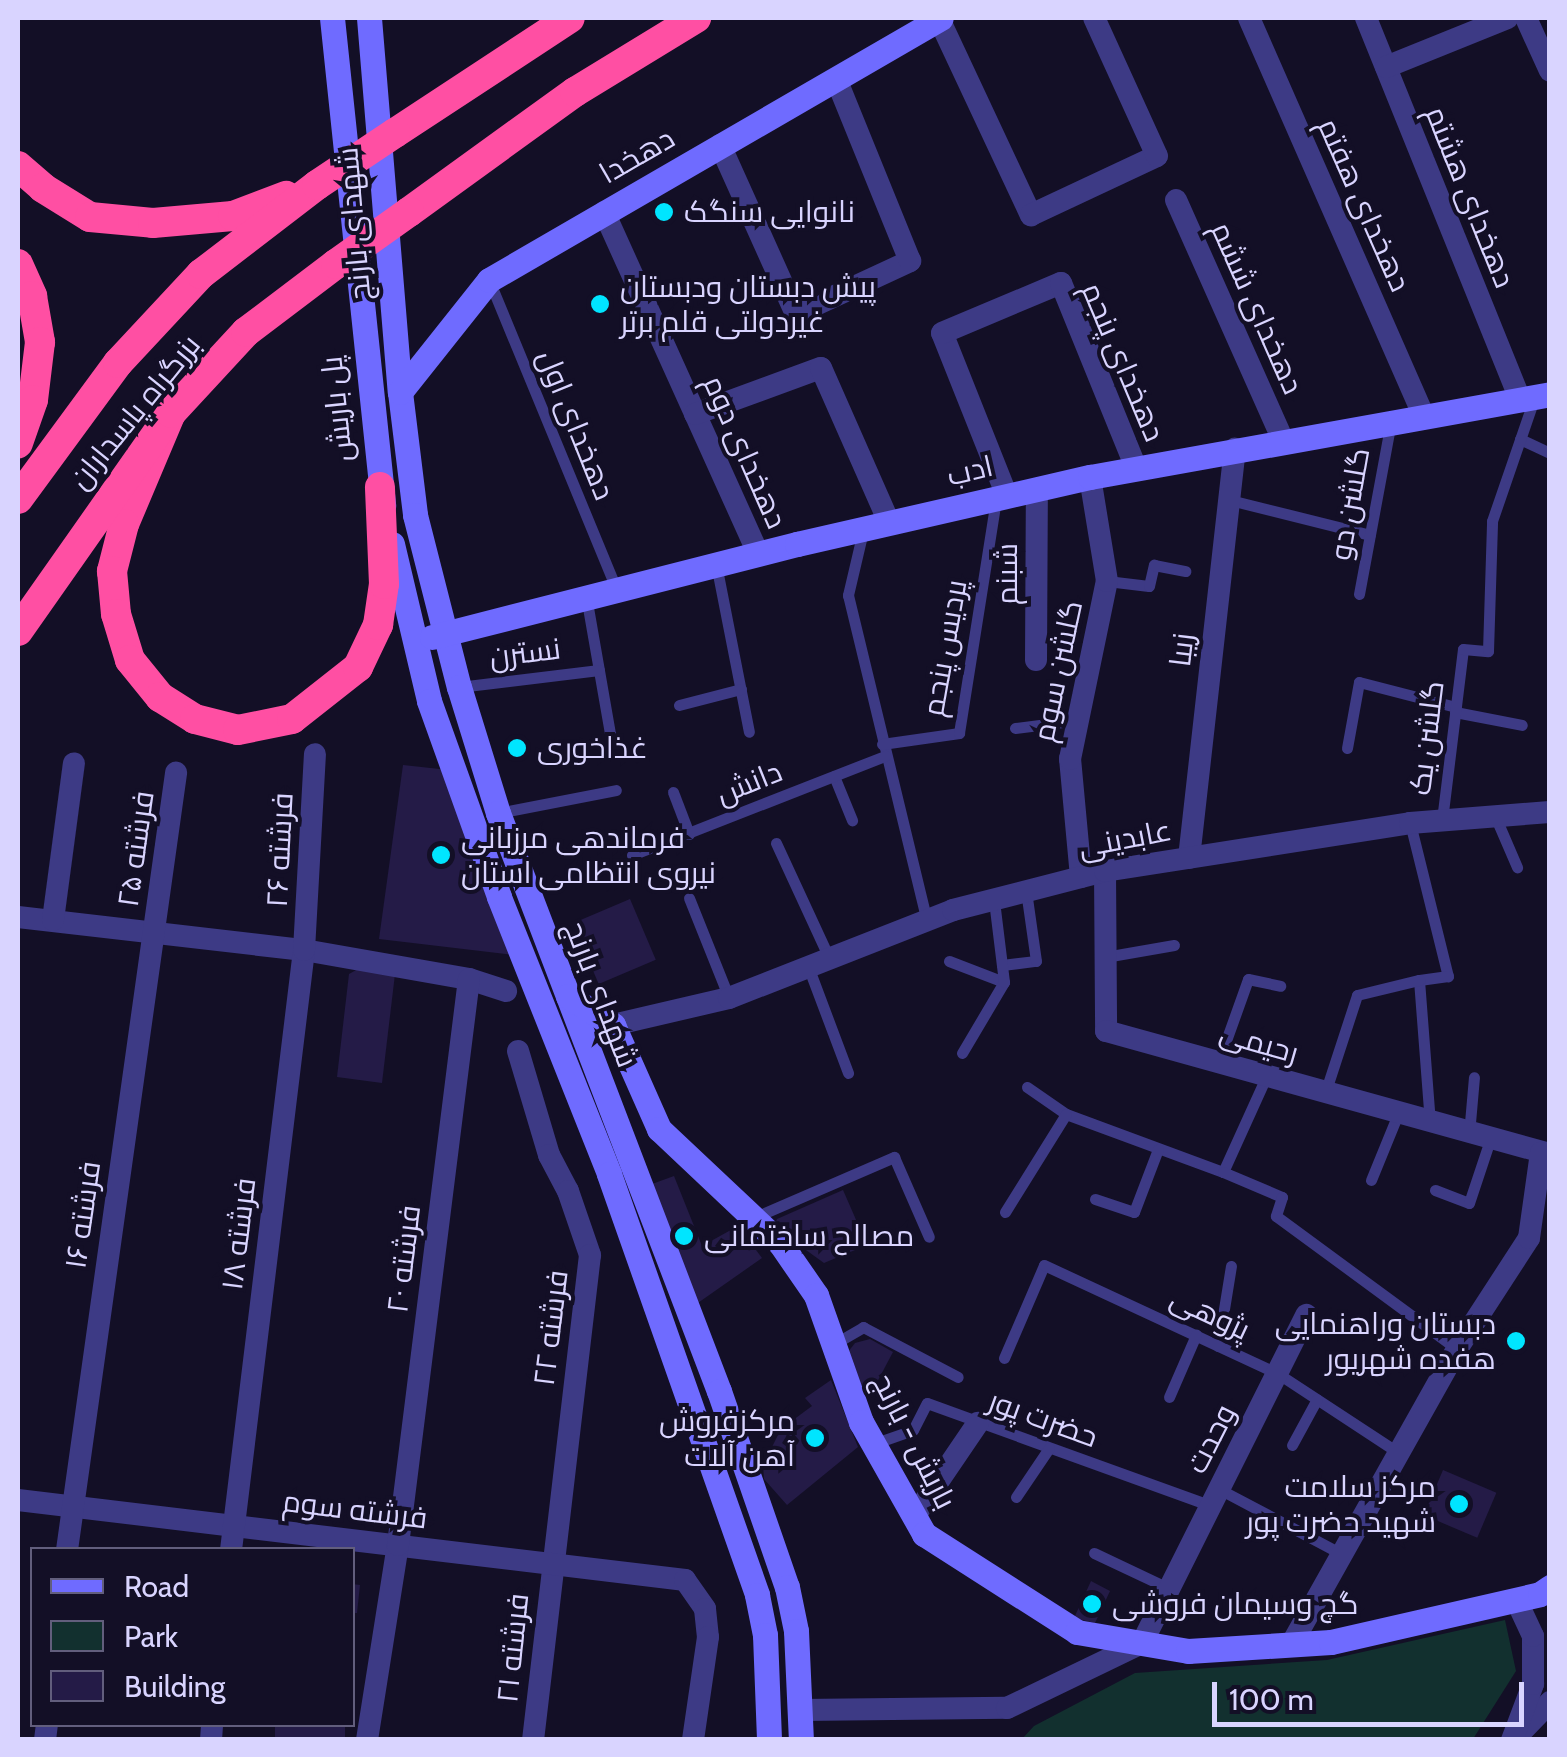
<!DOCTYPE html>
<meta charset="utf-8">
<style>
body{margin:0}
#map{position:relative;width:1567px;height:1757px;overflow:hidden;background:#130f26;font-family:Cabin,Cairo,sans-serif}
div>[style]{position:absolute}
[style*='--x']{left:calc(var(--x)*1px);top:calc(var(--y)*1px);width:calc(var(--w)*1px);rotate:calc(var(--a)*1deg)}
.green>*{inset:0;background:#12302f}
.building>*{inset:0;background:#241b47;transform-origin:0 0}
.lane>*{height:11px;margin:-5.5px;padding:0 5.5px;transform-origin:5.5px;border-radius:5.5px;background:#3d3a85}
.street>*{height:22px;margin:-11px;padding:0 11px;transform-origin:11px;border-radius:11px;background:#3d3a85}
.secondary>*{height:25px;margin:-12.5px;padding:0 12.5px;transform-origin:12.5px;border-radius:12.5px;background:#6f6bff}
.highway>*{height:30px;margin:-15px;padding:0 15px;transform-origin:15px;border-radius:15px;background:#ff4fa3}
.highway-bridge>*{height:30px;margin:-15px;padding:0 15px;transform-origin:15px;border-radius:15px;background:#ff4fa3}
.dots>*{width:28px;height:28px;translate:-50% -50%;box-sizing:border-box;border:5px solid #130f26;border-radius:50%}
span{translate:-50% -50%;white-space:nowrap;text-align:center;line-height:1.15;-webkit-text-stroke:8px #130f26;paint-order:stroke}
.street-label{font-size:30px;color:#d9d4ff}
.poi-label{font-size:30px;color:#d9d4ff}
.left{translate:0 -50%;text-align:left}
.right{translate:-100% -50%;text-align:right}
.frame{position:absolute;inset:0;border:20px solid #d9d4ff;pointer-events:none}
.legend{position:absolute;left:30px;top:1547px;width:325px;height:180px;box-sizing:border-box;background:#130f26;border:2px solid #625e7d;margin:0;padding:12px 18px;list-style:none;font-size:30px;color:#d9d4ff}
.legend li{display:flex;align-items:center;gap:20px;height:50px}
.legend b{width:50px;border:2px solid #625e7d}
.scale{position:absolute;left:1212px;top:1682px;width:312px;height:45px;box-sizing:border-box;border:5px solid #d9d4ff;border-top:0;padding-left:12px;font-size:30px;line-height:35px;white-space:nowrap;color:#d9d4ff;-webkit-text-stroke:8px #130f26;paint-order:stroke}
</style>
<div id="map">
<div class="green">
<div style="clip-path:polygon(1505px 1620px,1516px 1671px,1473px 1739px,1022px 1739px,1034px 1726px,1135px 1673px,1327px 1660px)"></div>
</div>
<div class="building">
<div style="clip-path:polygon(403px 765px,458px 771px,523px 956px,379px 939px)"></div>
<div style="left:630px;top:899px;width:66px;height:62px;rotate:67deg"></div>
<div style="clip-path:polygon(358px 969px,395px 974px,382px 1083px,337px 1077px,349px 974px)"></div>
<div style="clip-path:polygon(674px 1176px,702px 1246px,738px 1226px,762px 1258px,695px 1305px,652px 1184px)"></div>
<div style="clip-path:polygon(843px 1190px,867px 1245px,824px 1263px,774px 1227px,777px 1219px)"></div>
<div style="clip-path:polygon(870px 1339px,893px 1352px,875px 1386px,857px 1387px,848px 1352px,855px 1343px)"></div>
<div style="clip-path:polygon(831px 1380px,858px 1447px,787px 1505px,764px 1479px,763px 1465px,781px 1429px,812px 1406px,805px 1398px)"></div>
<div style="left:1443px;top:1470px;width:58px;height:49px;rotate:23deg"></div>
<div style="clip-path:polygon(1091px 1581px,1110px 1591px,1095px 1623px,1074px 1618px)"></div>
<div style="clip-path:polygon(352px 1584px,360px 1585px,357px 1613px,352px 1613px)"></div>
<div style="left:275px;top:1724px;width:70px;height:16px"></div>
</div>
<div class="lane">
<div style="--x:489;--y:280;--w:333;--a:67.6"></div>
<div style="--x:1520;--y:439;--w:33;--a:25"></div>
<div style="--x:1230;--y:500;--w:144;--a:14"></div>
<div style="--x:863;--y:531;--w:66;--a:103.2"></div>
<div style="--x:848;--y:595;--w:335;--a:76.4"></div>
<div style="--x:716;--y:564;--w:171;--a:78.9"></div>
<div style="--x:1107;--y:581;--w:42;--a:6.8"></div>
<div style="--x:1149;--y:586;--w:22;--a:-77"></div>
<div style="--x:1154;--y:565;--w:32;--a:11"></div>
<div style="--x:1359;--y:594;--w:175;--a:-79.5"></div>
<div style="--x:586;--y:596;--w:140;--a:80.1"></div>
<div style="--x:459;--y:687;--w:141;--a:-6.9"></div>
<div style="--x:679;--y:705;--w:64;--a:-14.5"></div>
<div style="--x:1455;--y:712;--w:68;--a:11"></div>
<div style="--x:1015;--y:728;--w:64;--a:-7.2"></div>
<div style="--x:882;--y:744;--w:78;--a:-8.1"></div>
<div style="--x:959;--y:733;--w:237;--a:-81"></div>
<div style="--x:1347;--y:748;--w:67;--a:-79.7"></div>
<div style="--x:1359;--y:682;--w:100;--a:14.5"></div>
<div style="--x:834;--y:776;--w:48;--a:67.8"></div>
<div style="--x:673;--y:792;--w:45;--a:69.1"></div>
<div style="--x:498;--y:813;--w:120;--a:-11"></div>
<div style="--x:1495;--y:816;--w:56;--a:66.7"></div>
<div style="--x:1442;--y:820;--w:172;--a:-83"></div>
<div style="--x:1463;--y:649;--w:25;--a:5"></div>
<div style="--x:1488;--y:651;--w:130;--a:-88.2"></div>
<div style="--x:1492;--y:521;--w:132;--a:-71"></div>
<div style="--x:1410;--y:823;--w:158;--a:76.1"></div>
<div style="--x:1448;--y:976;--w:29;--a:172"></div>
<div style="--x:1419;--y:980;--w:143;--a:85.6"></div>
<div style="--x:776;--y:843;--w:129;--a:65.2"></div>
<div style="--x:632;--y:855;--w:272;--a:-21.4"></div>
<div style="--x:689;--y:898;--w:108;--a:68.2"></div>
<div style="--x:1105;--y:957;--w:70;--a:-9.9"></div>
<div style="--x:949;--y:961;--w:59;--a:20.9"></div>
<div style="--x:1002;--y:965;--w:34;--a:-7"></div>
<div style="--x:1036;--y:961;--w:71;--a:-98.1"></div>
<div style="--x:809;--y:969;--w:111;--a:69.4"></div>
<div style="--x:962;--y:1053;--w:82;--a:-59.4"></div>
<div style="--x:1004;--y:982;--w:83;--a:-97"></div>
<div style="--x:1218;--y:1063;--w:89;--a:-70.3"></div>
<div style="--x:1248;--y:979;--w:33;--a:12"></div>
<div style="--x:1027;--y:1087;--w:47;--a:34.7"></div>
<div style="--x:1066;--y:1114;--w:167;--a:20.3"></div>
<div style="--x:1223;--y:1172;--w:104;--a:-65.6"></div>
<div style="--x:1325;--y:1093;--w:103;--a:-71.9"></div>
<div style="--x:1357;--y:995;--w:64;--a:-13.6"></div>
<div style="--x:1469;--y:1134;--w:57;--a:-85"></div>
<div style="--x:1223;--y:1172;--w:64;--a:23"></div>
<div style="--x:1282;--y:1197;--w:20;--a:108"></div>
<div style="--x:1276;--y:1216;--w:225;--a:36.3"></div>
<div style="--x:1371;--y:1180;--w:71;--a:-67.8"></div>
<div style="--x:1435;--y:1190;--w:36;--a:21"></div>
<div style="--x:1469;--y:1203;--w:66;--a:-71.6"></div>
<div style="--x:1095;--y:1199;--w:41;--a:18.4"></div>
<div style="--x:1134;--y:1212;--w:67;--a:-69.1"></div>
<div style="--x:1005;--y:1212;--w:115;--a:-58.1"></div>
<div style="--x:753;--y:1218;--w:154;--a:-23.4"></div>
<div style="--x:894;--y:1157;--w:87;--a:66.4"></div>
<div style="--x:834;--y:1344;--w:34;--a:-30"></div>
<div style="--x:863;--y:1327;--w:107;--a:27.8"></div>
<div style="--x:1218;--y:1346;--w:81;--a:-80.8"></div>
<div style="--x:1004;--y:1358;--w:101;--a:-66.7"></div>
<div style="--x:1044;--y:1265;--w:257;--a:24.9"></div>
<div style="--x:1277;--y:1373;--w:146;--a:33.3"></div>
<div style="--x:1169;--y:1397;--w:68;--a:-66.5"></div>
<div style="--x:873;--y:1444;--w:42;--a:-19.3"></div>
<div style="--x:913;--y:1430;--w:30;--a:-63"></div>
<div style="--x:927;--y:1403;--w:302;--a:19.9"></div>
<div style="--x:1292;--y:1445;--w:52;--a:-61.5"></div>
<div style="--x:1219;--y:1489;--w:139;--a:27.9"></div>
<div style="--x:1016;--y:1497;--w:59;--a:-56"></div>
<div style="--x:1094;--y:1553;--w:84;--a:25.3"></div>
</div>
<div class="street">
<div style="--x:1249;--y:18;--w:436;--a:66.3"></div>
<div style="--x:1366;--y:18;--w:411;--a:68"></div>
<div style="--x:1526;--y:18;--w:58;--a:65.6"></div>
<div style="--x:939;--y:19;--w:217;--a:64.9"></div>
<div style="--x:1031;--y:215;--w:139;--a:-25.1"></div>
<div style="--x:1157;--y:156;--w:152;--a:-114.5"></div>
<div style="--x:1386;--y:67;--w:131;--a:-22"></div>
<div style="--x:720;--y:145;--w:185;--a:65.8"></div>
<div style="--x:796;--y:314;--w:126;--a:-24.9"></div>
<div style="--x:910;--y:261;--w:196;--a:-112.1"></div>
<div style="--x:1176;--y:200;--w:263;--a:66"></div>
<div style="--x:604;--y:212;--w:374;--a:65.7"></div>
<div style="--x:695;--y:414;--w:134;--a:-20.1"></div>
<div style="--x:821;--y:368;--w:168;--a:66.2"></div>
<div style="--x:1007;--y:496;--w:175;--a:-111.7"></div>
<div style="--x:942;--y:333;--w:129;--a:-22.8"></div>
<div style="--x:1061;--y:283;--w:200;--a:67.9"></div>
<div style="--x:1036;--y:660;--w:171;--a:-89.7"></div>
<div style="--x:1189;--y:858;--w:412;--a:-83.6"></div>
<div style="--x:1105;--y:871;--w:160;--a:89.6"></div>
<div style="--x:1106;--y:1031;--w:461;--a:15.5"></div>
<div style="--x:1081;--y:877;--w:119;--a:-95.3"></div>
<div style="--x:1070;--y:759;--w:182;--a:-78.3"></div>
<div style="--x:1107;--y:581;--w:105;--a:-99.3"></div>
<div style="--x:18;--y:917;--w:288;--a:6.6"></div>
<div style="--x:304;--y:950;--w:168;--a:10"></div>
<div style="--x:469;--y:979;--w:39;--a:18"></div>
<div style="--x:53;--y:920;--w:158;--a:-82.4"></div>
<div style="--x:613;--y:1025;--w:119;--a:-13.1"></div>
<div style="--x:729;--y:998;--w:241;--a:-21.4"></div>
<div style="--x:953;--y:910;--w:157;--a:-14.4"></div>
<div style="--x:1105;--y:871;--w:309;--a:-8.9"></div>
<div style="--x:1410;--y:823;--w:140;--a:-4.5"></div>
<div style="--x:518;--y:1051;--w:109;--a:73.4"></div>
<div style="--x:549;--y:1155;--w:41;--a:62.2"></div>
<div style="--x:568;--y:1191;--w:68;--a:71"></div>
<div style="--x:590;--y:1255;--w:488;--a:96.7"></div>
<div style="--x:18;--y:1500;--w:672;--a:6.84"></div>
<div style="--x:685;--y:1580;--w:35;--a:55"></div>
<div style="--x:705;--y:1609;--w:28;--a:84"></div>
<div style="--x:708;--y:1637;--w:104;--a:98.3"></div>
<div style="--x:914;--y:1517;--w:114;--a:-55.8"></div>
<div style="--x:67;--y:1550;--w:785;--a:-82.01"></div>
<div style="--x:231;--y:1550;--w:604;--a:-83.06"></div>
<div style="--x:304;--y:950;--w:196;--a:-86.8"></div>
<div style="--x:1291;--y:1645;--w:339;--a:-60.7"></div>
<div style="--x:1457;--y:1349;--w:132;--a:-57"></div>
<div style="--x:1529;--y:1238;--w:86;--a:-82"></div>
<div style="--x:801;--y:1710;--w:206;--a:-0.6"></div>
<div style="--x:1007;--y:1708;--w:150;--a:-25.7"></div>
<div style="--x:1142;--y:1643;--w:367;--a:-63.4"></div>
<div style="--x:1520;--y:1733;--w:43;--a:-45.9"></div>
<div style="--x:45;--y:1740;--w:16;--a:-83"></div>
<div style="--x:211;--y:1740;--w:16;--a:-86"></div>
<div style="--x:367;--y:1740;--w:197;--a:-81"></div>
<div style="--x:398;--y:1545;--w:570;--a:-82.85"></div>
<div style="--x:1512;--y:1740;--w:60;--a:-69.4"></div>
<div style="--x:1533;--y:1684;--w:48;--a:-90"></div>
<div style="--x:1533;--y:1636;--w:40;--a:-115"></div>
</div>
<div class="secondary">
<div style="--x:332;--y:18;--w:490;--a:84"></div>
<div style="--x:369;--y:18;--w:375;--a:85.3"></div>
<div style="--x:400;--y:392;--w:124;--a:83"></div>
<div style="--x:415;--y:515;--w:178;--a:75.7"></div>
<div style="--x:459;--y:687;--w:132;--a:72.8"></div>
<div style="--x:498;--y:813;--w:619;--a:69.08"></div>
<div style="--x:719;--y:1391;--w:207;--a:70.9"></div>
<div style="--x:787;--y:1587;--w:45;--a:78.4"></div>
<div style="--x:796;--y:1631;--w:109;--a:87.4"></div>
<div style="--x:400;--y:392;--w:143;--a:-51.5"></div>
<div style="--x:489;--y:280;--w:522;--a:-30.1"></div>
<div style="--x:392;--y:544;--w:161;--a:76.7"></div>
<div style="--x:429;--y:701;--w:208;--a:70.3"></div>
<div style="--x:499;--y:897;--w:298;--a:68.3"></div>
<div style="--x:609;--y:1174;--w:446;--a:70.6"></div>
<div style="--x:757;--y:1595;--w:41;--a:78.7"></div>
<div style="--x:765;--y:1635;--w:105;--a:87.8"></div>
<div style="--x:432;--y:637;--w:377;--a:-14.3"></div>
<div style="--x:797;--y:544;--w:301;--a:-12.9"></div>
<div style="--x:1090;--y:477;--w:467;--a:-10.2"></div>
<div style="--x:568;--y:996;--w:54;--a:32.8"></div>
<div style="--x:613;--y:1025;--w:114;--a:66.1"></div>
<div style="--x:659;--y:1129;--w:166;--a:43.3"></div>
<div style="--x:780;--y:1243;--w:63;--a:55.3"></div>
<div style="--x:816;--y:1295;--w:135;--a:70.5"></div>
<div style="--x:861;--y:1422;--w:129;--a:60.6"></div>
<div style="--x:924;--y:1534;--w:182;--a:32.6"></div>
<div style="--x:1077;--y:1632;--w:113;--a:9.7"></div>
<div style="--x:1188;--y:1651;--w:143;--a:-3.6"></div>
<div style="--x:1331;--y:1642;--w:214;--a:-12.9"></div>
<div style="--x:1540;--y:1594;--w:12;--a:-35"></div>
</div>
<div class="highway">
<div style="--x:395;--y:133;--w:209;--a:-33.3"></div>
<div style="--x:18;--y:166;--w:33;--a:41"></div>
<div style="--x:43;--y:188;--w:55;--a:31.7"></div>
<div style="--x:90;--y:217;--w:63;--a:5.4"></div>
<div style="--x:153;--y:223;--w:80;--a:-5"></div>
<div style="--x:233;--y:216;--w:57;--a:-20.7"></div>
<div style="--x:409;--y:212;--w:205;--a:-35.9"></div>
<div style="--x:575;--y:92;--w:142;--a:-31.4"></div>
<div style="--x:18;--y:264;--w:35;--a:66"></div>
<div style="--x:32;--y:296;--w:47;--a:80.1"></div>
<div style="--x:40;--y:342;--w:58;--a:96.9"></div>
<div style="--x:33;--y:400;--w:46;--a:109.2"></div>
<div style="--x:171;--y:413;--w:121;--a:112.9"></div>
<div style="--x:124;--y:524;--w:49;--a:104.3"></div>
<div style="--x:112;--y:571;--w:43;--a:84.7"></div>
<div style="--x:116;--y:614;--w:48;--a:73.1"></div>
<div style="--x:130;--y:660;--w:48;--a:51"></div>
<div style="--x:160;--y:697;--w:41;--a:32.2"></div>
<div style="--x:195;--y:719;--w:44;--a:14.3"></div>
<div style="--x:238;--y:730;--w:55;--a:-11.5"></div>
<div style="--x:292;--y:719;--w:84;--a:-38.2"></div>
<div style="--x:358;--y:667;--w:47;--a:-64.5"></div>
<div style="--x:378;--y:625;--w:41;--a:-81.7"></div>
<div style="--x:384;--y:584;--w:97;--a:-92.4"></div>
<div style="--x:18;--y:499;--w:169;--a:-53.7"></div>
<div style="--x:118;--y:363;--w:122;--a:-47"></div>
<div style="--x:201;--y:274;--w:146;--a:-37.5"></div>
<div style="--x:18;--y:631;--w:266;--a:-54.9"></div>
<div style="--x:171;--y:413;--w:110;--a:-47.2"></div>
<div style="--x:246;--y:332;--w:113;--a:-37.1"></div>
</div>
<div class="highway-bridge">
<div style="--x:317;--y:185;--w:94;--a:-33.7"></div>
<div style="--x:336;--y:264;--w:90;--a:-35.5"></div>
</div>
<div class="dots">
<div style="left:664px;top:212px;background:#00e5ff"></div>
<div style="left:600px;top:304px;background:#00e5ff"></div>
<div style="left:517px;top:748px;background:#00e5ff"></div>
<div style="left:441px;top:855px;background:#00e5ff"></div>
<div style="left:684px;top:1236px;background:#00e5ff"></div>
<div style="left:1516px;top:1341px;background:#00e5ff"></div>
<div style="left:815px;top:1438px;background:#00e5ff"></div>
<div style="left:1459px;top:1504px;background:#00e5ff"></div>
<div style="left:1092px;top:1604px;background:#00e5ff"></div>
</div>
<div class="street-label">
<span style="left:637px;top:156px;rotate:-30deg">دهخدا</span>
<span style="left:1470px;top:197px;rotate:68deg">دهخدای هشتم</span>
<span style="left:1364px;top:205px;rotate:66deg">دهخدای هفتم</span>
<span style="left:354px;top:224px;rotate:-95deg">شهدای بارنج</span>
<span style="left:1257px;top:308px;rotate:66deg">دهخدای ششم</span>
<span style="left:1123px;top:362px;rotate:67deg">دهخدای پنجم</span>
<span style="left:337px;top:409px;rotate:-96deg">پل باریش</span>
<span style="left:135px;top:412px;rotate:-51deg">بزرگراه پاسداران</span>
<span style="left:576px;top:425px;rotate:68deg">دهخدای اول</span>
<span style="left:745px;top:452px;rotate:66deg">دهخدای دوم</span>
<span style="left:970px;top:471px;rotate:-13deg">ادب</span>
<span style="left:1350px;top:504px;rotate:-80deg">گلشن دو</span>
<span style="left:1007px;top:574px;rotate:-90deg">شبنم</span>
<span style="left:945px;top:648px;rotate:-80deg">پردیس پنجم</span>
<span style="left:1182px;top:650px;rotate:-83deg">زیبا</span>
<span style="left:525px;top:653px;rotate:-7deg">نسترن</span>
<span style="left:1058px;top:671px;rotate:-78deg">گلشن سوم</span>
<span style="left:1427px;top:738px;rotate:-83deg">گلشن یک</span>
<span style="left:749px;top:783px;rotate:-22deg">دانش</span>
<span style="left:1125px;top:839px;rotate:-11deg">عابدینی</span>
<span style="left:136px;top:849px;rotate:-82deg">۲۵ فرشته</span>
<span style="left:280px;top:850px;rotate:-87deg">۲۶ فرشته</span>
<span style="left:601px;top:994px;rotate:69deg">شهدای بارنج</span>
<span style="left:1259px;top:1043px;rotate:16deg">رحیمی</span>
<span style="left:83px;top:1215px;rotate:-82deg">۱۶ فرشته</span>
<span style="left:239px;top:1234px;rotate:-83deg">۱۸ فرشته</span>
<span style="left:404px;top:1259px;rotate:-83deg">۲۰ فرشته</span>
<span style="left:1210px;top:1314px;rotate:25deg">پژوهی</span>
<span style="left:551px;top:1328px;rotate:-83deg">۲۲ فرشته</span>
<span style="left:1043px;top:1419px;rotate:20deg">حضرت پور</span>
<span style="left:1211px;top:1439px;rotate:-63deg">وحدت</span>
<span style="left:914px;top:1441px;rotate:63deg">باریش - بارنج</span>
<span style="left:355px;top:1510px;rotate:7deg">فرشته سوم</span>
<span style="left:513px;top:1648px;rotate:-84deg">۲۱ فرشته</span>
</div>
<div class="poi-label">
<span class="left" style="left:684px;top:212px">نانوایی سنگک</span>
<span class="left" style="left:620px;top:304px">پیش دبستان ودبستان<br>غیردولتی قلم برتر</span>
<span class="left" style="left:537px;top:748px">غذاخوری</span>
<span class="left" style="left:461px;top:855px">فرماندهی مرزبانی<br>نیروی انتظامی استان</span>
<span class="left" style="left:704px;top:1236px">مصالح ساختمانی</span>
<span class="right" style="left:1496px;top:1341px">دبستان وراهنمایی<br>هفده شهریور</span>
<span class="right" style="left:795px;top:1438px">مرکزفروش<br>آهن آلات</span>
<span class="right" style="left:1436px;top:1504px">مرکز سلامت<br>شهید حضرت پور</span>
<span class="left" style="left:1112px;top:1604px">گچ وسیمان فروشی</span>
</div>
<div class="frame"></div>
<ul class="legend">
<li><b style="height:12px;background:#6f6bff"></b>Road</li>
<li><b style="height:28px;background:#12302f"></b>Park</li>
<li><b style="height:28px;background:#241b47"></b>Building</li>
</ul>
<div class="scale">100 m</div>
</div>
